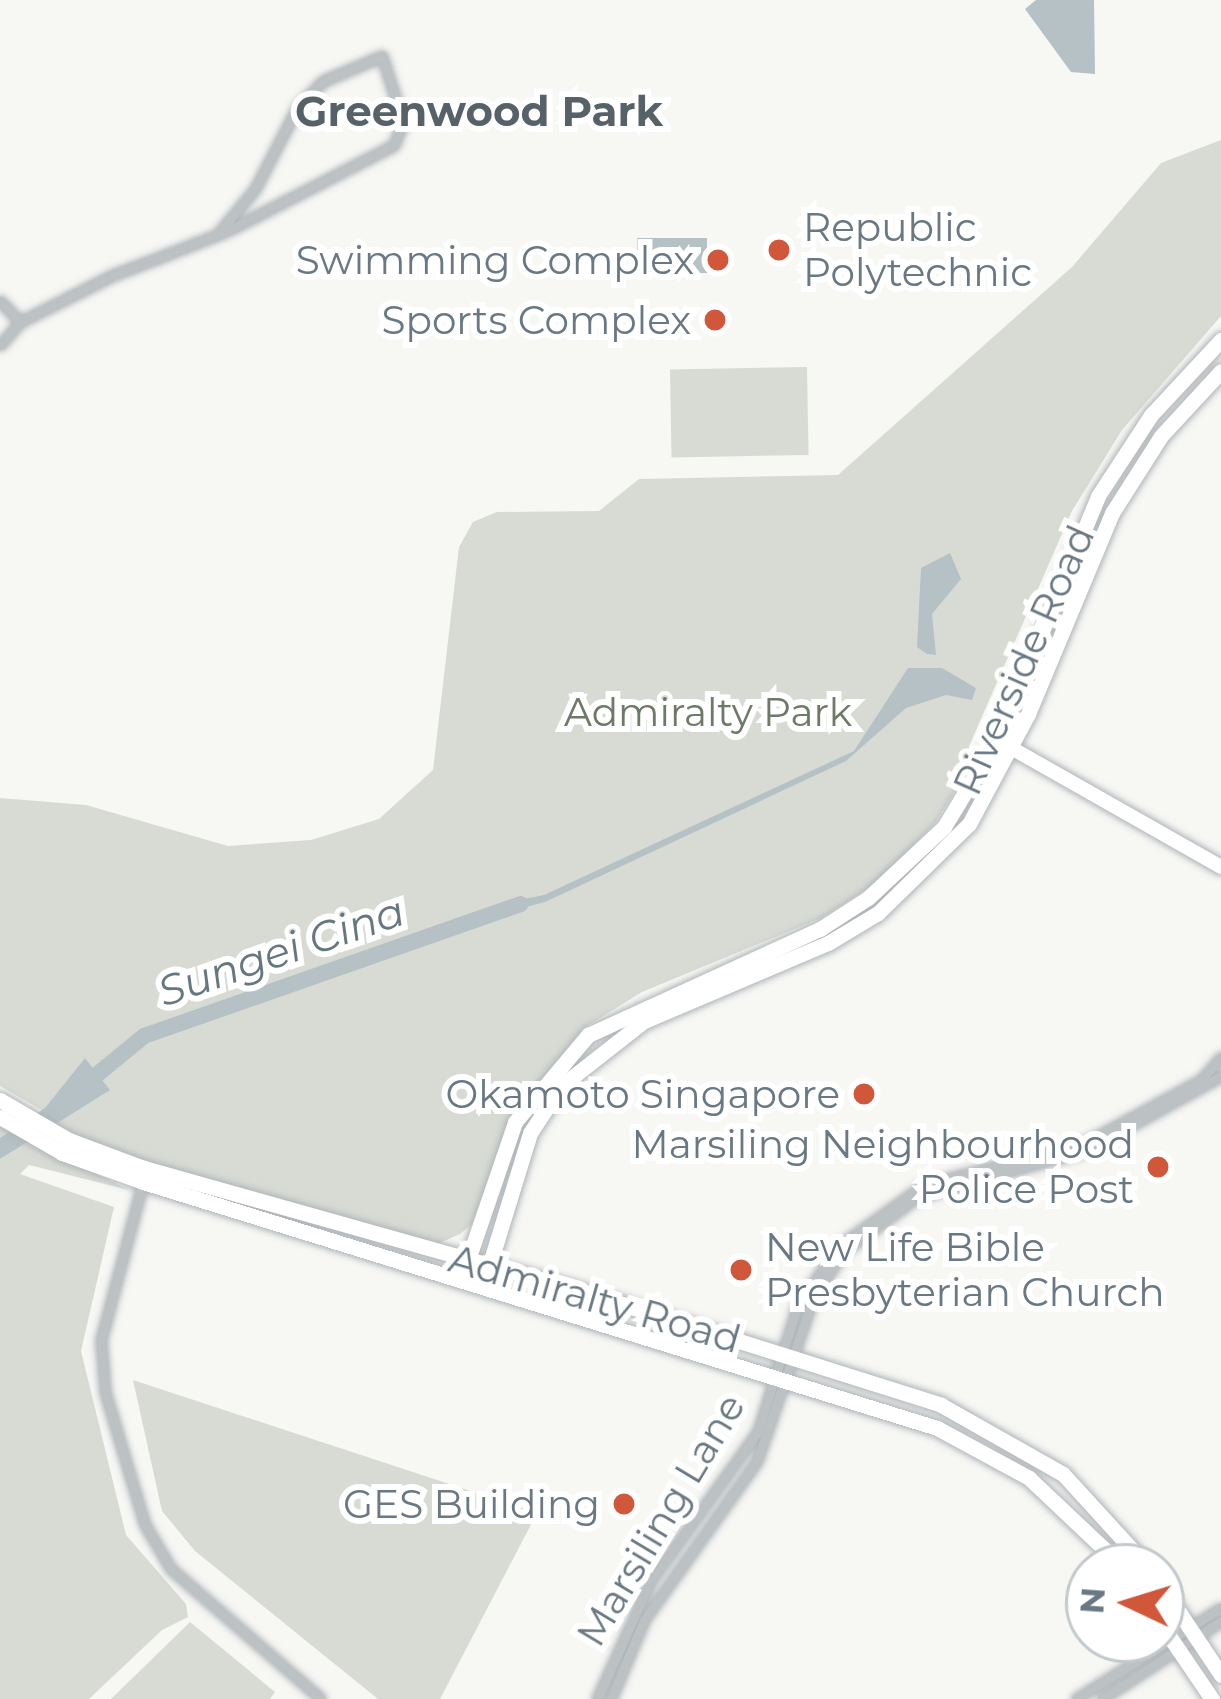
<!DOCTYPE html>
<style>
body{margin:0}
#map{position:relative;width:1221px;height:1699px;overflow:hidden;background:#f7f7f4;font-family:Montserrat,sans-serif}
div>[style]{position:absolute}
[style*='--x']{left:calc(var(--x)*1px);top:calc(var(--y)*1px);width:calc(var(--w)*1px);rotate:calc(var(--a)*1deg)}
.green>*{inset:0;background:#d7dbd4;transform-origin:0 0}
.water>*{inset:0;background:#b5c1c4;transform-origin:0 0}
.river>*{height:16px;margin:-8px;padding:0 8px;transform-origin:8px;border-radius:8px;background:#b5c1c4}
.roads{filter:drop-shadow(0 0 3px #afb5b9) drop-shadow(0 0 3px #afb5b9)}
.street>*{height:9px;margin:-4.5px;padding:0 4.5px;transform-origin:4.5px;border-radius:4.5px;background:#bcc1c4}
.secondary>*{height:14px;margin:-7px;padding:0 7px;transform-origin:7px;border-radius:7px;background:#fff}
.primary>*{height:15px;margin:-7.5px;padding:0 7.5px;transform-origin:7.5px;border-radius:7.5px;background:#fff}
.dots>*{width:33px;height:33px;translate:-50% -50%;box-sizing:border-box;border:6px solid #fff;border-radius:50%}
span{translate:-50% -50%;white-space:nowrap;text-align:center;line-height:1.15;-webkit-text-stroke:12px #fff;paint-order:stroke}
.poi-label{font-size:39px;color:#697882}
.left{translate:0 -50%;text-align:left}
.right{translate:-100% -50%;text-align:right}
.street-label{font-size:39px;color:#697882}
.park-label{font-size:39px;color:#6c7a67}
.neighbourhood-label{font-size:42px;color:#566168;font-weight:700}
.water-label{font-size:42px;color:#65787e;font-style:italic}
.north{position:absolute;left:1065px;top:1543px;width:120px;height:120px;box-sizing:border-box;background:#fff;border:3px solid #c3c9cd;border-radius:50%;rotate:274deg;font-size:33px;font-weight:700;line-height:48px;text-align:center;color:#697882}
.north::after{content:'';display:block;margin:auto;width:42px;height:54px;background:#d1573b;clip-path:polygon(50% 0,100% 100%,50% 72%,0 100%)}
</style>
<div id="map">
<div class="green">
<div style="clip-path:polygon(1221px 140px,1221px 316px,1122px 430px,1072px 511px,970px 744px,964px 761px,971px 765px,935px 823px,876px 883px,821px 918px,642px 992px,587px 1026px,511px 1117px,472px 1224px,460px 1234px,435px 1245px,119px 1153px,53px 1125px,57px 1119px,0 1086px,0 798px,86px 805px,228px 846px,311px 840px,379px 819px,433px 770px,459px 547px,473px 522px,497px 512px,599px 511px,639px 479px,838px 475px,1072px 267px,1161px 163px)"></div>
<div style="left:807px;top:367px;width:88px;height:137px;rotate:89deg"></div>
<div style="clip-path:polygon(0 1126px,129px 1190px,29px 1165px,20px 1174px,114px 1207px,81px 1351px,126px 1535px,186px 1604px,188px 1617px,162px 1630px,89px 1699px,0 1699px,0 1159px,15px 1148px,0 1140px)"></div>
<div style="clip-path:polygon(133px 1380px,537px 1513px,440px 1699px,378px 1699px,195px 1551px,162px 1511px)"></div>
<div style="clip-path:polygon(190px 1622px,275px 1692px,270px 1699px,111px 1699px)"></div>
</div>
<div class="water">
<div style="clip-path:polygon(1036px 0,1094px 0,1095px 74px,1071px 72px,1025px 9px)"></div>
<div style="left:707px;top:238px;width:35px;height:70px;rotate:90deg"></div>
<div style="clip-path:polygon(950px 553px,961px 579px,932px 614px,936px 655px,927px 654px,917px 647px,921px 568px)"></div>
<div style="clip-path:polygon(908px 668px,942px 668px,976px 688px,972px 700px,946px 695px,906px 708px,846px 761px,545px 902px,502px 913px,500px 904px,544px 895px,854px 751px)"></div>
<div style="clip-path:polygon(85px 1058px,110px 1090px,0 1159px,0 1138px,45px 1108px)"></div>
</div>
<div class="river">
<div style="--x:83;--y:1086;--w:79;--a:-39.3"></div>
<div style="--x:144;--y:1036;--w:399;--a:-19.3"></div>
</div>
<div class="roads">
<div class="street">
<div style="--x:0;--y:301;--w:29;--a:46"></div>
<div style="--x:0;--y:345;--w:30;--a:-49"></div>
<div style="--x:20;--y:322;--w:104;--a:-26.8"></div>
<div style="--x:113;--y:275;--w:53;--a:-20.8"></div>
<div style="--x:163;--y:256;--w:58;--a:-21.3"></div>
<div style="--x:217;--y:235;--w:20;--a:-24"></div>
<div style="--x:235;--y:227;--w:179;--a:-27.3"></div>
<div style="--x:394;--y:145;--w:25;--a:-69"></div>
<div style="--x:403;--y:122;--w:69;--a:-107.7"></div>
<div style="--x:382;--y:56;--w:64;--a:157"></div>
<div style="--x:323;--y:81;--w:37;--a:134"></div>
<div style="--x:297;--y:108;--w:91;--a:117.4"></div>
<div style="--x:255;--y:189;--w:60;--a:129.6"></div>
<div style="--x:143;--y:1182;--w:163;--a:104.9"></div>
<div style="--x:101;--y:1340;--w:52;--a:85.6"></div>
<div style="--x:105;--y:1392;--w:139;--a:73.3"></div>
<div style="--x:145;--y:1525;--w:51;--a:59.4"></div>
<div style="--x:171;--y:1569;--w:198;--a:40.9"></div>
<div style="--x:597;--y:1699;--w:128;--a:-65.6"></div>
<div style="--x:650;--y:1582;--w:186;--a:-54.4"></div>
<div style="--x:758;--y:1431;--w:130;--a:-72.5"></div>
<div style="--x:797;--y:1307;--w:73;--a:-55.7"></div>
<div style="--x:838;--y:1247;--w:106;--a:-35.8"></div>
<div style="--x:924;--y:1185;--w:166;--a:-14.6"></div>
<div style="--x:1085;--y:1143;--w:132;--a:-28.5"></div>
<div style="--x:1201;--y:1080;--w:30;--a:-49"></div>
<div style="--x:611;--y:1699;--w:86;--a:-67.3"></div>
<div style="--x:644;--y:1620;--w:195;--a:-54.6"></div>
<div style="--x:757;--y:1461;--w:172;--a:-71"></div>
<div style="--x:813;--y:1298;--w:55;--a:-56.9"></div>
<div style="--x:843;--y:1252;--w:92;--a:-36.6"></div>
<div style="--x:917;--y:1197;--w:176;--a:-15.5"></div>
<div style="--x:1087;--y:1150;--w:153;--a:-28.9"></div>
<div style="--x:1076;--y:1699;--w:171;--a:-32.1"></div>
<div style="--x:1102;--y:1699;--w:142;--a:-33.2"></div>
</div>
<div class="secondary">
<div style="--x:1001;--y:742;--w:253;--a:29.6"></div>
</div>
<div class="primary">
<div style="--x:0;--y:1100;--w:80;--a:30.1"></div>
<div style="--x:69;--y:1140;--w:80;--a:20.5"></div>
<div style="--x:144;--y:1168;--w:444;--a:15.7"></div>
<div style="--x:571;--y:1288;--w:388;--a:17.5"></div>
<div style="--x:941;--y:1405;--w:140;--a:29.5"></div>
<div style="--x:1063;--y:1474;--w:126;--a:47.6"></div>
<div style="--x:0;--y:1117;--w:72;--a:30.1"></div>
<div style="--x:62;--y:1153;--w:86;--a:19.7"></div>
<div style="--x:143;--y:1182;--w:831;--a:17.21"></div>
<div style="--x:937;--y:1428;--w:105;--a:28.5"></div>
<div style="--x:1029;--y:1478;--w:129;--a:43.4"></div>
<div style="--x:461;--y:1280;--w:167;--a:-71.1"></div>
<div style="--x:515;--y:1122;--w:114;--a:-50"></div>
<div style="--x:588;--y:1035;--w:255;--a:-24.6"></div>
<div style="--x:820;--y:929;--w:57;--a:-32.9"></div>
<div style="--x:868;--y:898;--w:104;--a:-43.1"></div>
<div style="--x:944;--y:827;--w:103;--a:-58.9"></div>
<div style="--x:997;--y:739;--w:263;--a:-67.4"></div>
<div style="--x:1098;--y:496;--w:97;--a:-56.8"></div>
<div style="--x:1151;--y:415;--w:103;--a:-47"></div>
<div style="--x:483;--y:1286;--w:160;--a:-72.9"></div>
<div style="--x:530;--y:1133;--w:56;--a:-56.6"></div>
<div style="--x:561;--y:1086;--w:105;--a:-38.1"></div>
<div style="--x:644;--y:1021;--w:200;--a:-23"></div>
<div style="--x:828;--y:943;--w:58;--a:-31"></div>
<div style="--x:878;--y:913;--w:127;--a:-44.4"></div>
<div style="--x:969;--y:824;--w:125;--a:-61.8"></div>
<div style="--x:1028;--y:714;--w:218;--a:-67.3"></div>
<div style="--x:1112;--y:513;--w:91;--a:-57.5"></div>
<div style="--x:1161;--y:436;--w:88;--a:-47.3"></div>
<div style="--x:1161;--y:1585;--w:108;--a:56.3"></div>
<div style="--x:1161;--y:1624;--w:91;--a:55.8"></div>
</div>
</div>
<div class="dots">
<div style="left:779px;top:250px;background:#d1573b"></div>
<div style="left:718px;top:260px;background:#d1573b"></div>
<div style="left:715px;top:320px;background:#d1573b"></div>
<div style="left:864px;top:1094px;background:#d1573b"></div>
<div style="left:1158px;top:1167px;background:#d1573b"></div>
<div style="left:741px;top:1270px;background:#d1573b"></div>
<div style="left:624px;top:1504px;background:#d1573b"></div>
</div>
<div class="poi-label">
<span class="left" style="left:803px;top:250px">Republic<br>Polytechnic</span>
<span class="right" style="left:694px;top:260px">Swimming Complex</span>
<span class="right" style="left:691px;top:320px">Sports Complex</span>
<span class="right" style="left:840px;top:1094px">Okamoto Singapore</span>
<span class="right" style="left:1134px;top:1167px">Marsiling Neighbourhood<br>Police Post</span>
<span class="left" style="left:765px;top:1270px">New Life Bible<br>Presbyterian Church</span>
<span class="right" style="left:600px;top:1504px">GES Building</span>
</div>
<div class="street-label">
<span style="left:1024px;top:660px;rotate:-66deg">Riverside Road</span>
<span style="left:595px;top:1299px;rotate:16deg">Admiralty Road</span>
<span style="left:661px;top:1520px;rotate:-59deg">Marsiling Lane</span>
</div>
<div class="park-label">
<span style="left:708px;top:712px">Admiralty Park</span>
</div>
<div class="neighbourhood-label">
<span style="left:479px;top:111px">Greenwood Park</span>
</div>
<div class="water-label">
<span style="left:281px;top:951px;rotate:-19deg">Sungei Cina</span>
</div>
<div class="north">N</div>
</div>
